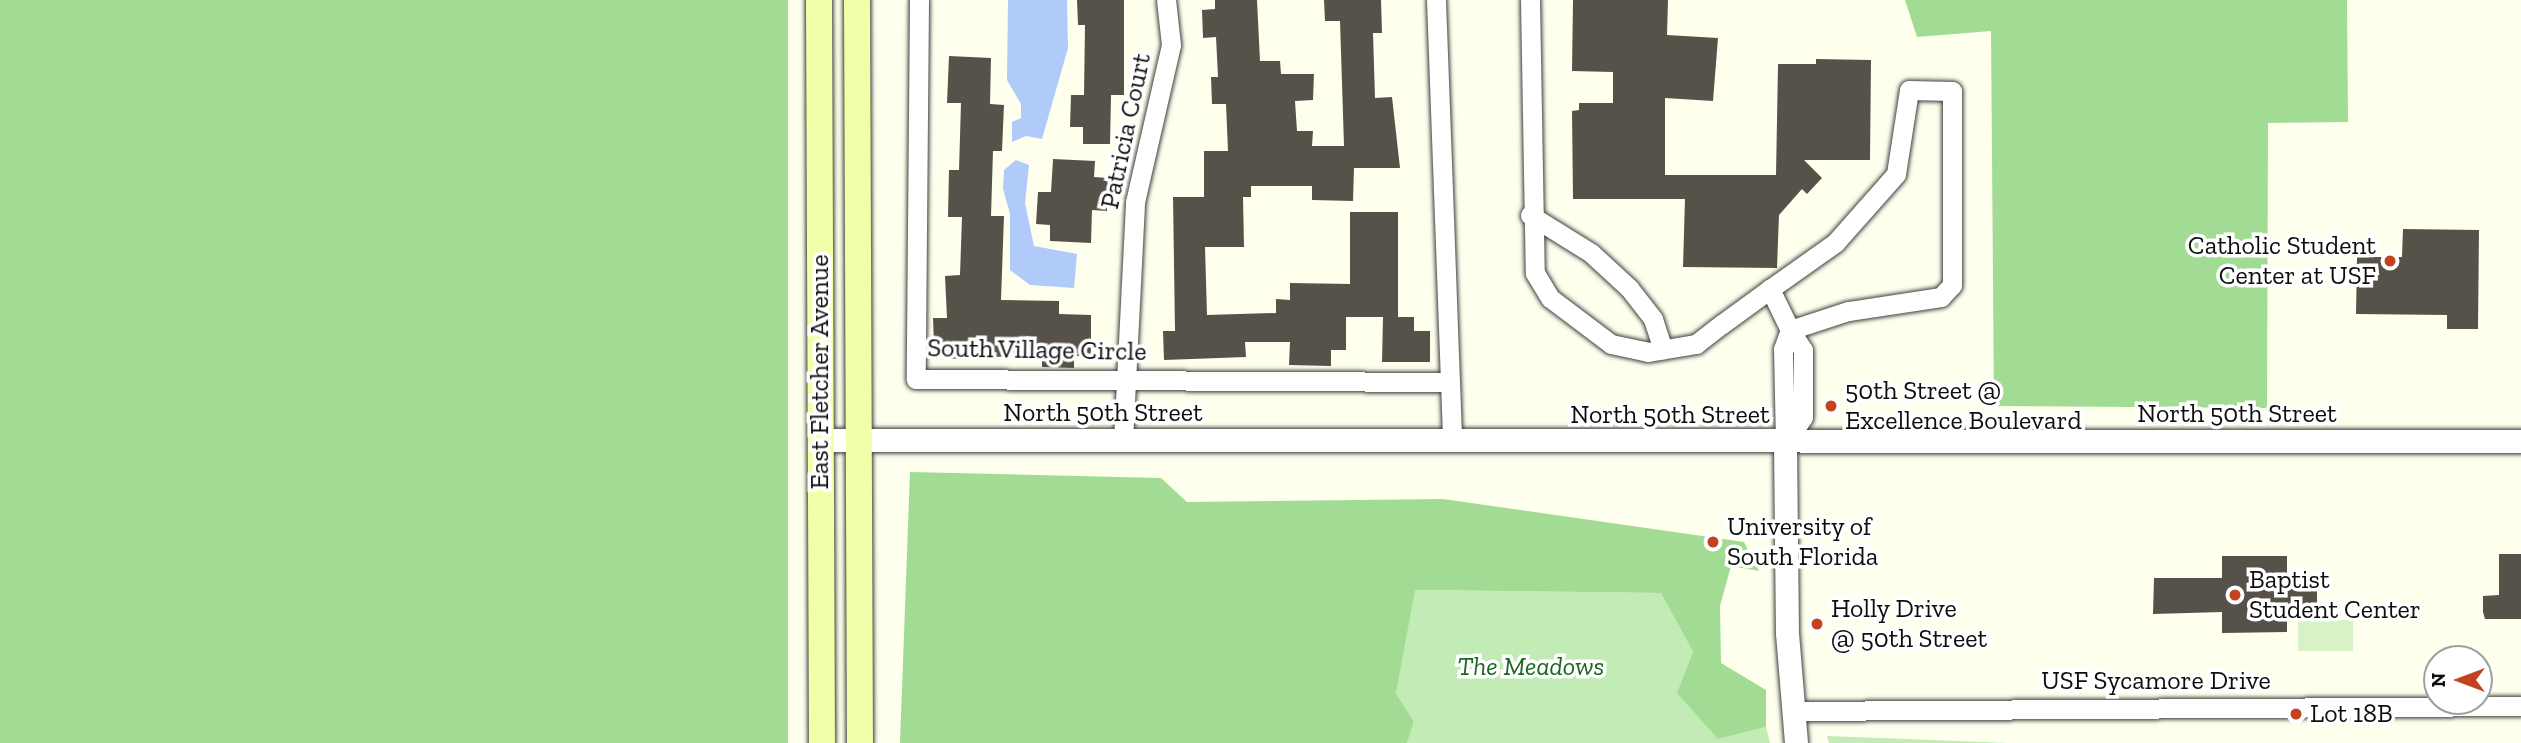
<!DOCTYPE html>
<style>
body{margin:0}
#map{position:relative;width:2521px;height:743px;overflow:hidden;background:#feffed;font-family:"Zilla Slab",serif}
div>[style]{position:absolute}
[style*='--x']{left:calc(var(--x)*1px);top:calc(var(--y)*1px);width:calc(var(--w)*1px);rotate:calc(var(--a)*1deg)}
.green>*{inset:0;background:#c3ebb5}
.forest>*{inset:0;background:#a2dc94;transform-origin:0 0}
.pitch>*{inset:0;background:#d8f2c7;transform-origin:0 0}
.water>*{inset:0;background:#b0caf9}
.building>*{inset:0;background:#565249}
.roads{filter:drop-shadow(0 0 2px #404040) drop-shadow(0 0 2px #404040)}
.minor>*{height:19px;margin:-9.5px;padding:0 9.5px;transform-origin:9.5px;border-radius:9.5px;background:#fff}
.tertiary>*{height:23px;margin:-11.5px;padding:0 11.5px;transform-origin:11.5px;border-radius:11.5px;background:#fff}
.secondary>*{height:26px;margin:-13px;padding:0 13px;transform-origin:13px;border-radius:13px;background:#f2ffa8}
.dots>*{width:19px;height:19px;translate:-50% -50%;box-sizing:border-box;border:4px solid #fff;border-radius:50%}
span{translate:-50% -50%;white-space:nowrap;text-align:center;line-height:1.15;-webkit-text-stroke:7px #fff;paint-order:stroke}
.street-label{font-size:26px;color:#0d0d0d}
.poi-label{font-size:26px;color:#0d0d0d}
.right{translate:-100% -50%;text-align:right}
.left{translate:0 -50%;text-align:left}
.park-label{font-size:26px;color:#1b671f;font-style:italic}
.north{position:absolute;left:2423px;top:645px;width:70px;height:70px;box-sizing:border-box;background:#fff;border:2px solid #9e9e9e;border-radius:50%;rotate:270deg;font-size:19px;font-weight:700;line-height:28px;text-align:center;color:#0d0d0d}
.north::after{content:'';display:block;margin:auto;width:24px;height:32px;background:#c3421f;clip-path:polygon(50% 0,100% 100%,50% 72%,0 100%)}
</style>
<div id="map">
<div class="green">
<div style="clip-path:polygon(1414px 590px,1661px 593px,1693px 652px,1718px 739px,1766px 727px,1770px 743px,1407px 743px,1414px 722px,1396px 693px)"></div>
<div style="clip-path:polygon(1827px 736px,2010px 743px,1829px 743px)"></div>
</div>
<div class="forest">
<div style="left:0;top:0;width:788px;height:743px"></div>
<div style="clip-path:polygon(1905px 0,2347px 0,2348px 122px,2268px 123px,2267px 408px,1994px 406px,1991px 31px,1917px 37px)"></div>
<div style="clip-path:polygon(910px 472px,1161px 478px,1187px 502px,1443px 499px,1744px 542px,1759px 571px,1731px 566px,1720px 606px,1721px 663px,1766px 690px,1766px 727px,1718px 739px,1677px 693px,1693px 652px,1661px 593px,1415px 590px,1396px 693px,1414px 722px,1407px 743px,900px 743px)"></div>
</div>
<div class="pitch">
<div style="left:2298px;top:620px;width:55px;height:31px"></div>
</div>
<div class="water">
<div style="clip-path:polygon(1008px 0,1067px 0,1068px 48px,1042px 139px,1026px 136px,1012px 142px,1012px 122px,1021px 118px,1021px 104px,1007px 80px)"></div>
<div style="clip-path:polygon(1016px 160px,1029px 165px,1025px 203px,1034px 246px,1077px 254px,1074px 288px,1030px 285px,1010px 270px,1010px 214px,1003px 189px,1004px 170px)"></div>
</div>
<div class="building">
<div style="clip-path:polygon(1077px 0,1124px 0,1124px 95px,1111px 95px,1110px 144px,1083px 144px,1083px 127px,1070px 127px,1071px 95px,1084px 95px,1085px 25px,1078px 25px)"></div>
<div style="clip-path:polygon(1215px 0,1257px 0,1260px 61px,1280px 61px,1281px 74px,1314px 74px,1313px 100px,1295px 101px,1297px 131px,1313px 131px,1312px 146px,1344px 146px,1340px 21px,1325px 21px,1324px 0,1381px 0,1382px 33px,1373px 33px,1375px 98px,1392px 97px,1400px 168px,1354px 168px,1353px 201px,1312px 200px,1312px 186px,1251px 186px,1251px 197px,1243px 197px,1244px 247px,1205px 247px,1207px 315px,1276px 313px,1276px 299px,1290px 300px,1290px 283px,1350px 284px,1350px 212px,1398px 212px,1398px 317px,1414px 317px,1414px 331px,1430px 331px,1430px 362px,1382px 362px,1383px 317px,1346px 317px,1346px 350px,1331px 350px,1331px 366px,1289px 365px,1290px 342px,1245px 342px,1246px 357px,1164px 360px,1163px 331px,1175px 331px,1173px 197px,1204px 197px,1204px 151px,1228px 151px,1226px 104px,1212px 104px,1211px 77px,1218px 77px,1216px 37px,1203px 38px,1202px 10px,1215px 9px)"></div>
<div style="clip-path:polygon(1573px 0,1668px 0,1667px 35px,1718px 38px,1713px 101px,1665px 98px,1665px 175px,1776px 175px,1778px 64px,1816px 64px,1816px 59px,1871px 60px,1870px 160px,1804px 160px,1822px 178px,1807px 194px,1802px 189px,1779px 215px,1777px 268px,1683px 267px,1685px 199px,1573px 199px,1572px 111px,1579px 110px,1579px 103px,1613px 103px,1613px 72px,1572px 71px)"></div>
<div style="clip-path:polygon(949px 56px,991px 58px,990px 104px,1004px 105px,1002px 151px,993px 151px,991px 216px,1004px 216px,1001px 300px,1059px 301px,1059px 314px,1091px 315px,1091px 356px,1074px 356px,1074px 368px,1042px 367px,1042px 355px,948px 359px,948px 345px,934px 346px,933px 318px,947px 318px,945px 276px,960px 275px,962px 217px,948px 217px,949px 170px,959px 170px,961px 103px,947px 103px)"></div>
<div style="clip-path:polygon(1053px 159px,1095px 161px,1094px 177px,1108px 178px,1107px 211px,1092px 210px,1091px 243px,1050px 241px,1050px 225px,1036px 224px,1038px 192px,1051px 192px)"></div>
<div style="clip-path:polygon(2403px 229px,2479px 230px,2478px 329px,2447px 329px,2447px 315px,2356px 314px,2357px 257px,2402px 257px)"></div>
<div style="clip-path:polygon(2499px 554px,2521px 554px,2521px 619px,2485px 619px,2483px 612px,2483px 596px,2499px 595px)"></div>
<div style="clip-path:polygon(2222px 556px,2287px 556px,2287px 578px,2317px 578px,2317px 612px,2287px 613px,2287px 632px,2222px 633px,2222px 612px,2153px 614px,2154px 578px,2222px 578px)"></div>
</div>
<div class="roads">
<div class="minor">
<div style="--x:919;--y:0;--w:379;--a:90.5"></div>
<div style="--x:916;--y:379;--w:532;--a:0.32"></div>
<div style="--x:1436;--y:0;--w:442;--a:87.9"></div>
<div style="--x:1530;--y:0;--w:273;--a:89"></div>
<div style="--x:1535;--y:273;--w:29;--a:59"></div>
<div style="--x:1550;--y:298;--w:76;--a:37"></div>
<div style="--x:1611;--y:344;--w:38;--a:12"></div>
<div style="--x:1648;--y:352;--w:49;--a:-9.5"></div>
<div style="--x:1696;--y:344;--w:33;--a:-38"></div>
<div style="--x:1722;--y:324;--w:59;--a:-36.1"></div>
<div style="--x:1770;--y:289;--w:80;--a:-35.3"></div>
<div style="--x:1835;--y:243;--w:92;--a:-48.5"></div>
<div style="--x:1896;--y:174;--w:85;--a:-81.2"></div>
<div style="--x:1909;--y:90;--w:43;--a:1.3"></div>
<div style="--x:1952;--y:91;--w:194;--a:90"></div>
<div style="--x:1952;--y:285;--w:16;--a:133"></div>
<div style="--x:1941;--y:297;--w:94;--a:171.4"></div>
<div style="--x:1848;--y:311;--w:61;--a:161.9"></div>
<div style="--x:1790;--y:330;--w:46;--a:-116"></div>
<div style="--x:1530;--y:215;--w:72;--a:31.9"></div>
<div style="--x:1591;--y:253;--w:52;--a:42.6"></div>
<div style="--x:1629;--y:288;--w:39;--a:52"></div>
<div style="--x:1653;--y:319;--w:32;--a:72"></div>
<div style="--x:1790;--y:330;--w:24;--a:57"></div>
<div style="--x:1803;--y:350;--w:67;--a:90"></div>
<div style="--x:1803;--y:417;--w:32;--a:125"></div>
<div style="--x:1785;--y:443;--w:94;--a:-91.2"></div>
<div style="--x:1783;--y:349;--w:20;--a:-70"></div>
<div style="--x:1123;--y:441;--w:239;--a:-87.1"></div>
<div style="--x:1135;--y:202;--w:161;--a:-77.1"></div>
<div style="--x:1171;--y:45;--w:45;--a:-96.3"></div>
<div style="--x:1792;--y:711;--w:729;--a:-0.39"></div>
</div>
<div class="tertiary">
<div style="--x:820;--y:440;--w:1701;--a:0.03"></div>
<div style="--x:1785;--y:443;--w:190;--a:89.4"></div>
<div style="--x:1787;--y:633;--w:110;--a:85.3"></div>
</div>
<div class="secondary">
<div style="--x:819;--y:0;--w:743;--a:89.77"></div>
<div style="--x:857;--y:0;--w:743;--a:89.77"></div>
</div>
</div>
<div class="dots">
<div style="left:2390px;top:261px;background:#c3421f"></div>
<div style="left:1831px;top:406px;background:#c3421f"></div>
<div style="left:1713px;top:542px;background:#c3421f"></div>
<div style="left:2235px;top:595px;background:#c3421f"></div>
<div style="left:1817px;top:624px;background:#c3421f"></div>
<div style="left:2296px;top:714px;background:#c3421f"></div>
</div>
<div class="street-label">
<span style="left:1126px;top:131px;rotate:-78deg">Patricia Court</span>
<span style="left:1037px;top:350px;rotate:1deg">South Village Circle</span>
<span style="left:820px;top:372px;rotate:-90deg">East Fletcher Avenue</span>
<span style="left:1103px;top:413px">North 50th Street</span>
<span style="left:2237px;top:414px">North 50th Street</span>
<span style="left:1670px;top:415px">North 50th Street</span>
<span style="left:2156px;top:681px">USF Sycamore Drive</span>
</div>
<div class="poi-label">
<span class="right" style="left:2376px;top:261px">Catholic Student<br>Center at USF</span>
<span class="left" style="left:1845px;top:406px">50th Street @<br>Excellence Boulevard</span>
<span class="left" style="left:1727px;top:542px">University of<br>South Florida</span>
<span class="left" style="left:2249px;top:595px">Baptist<br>Student Center</span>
<span class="left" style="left:1831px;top:624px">Holly Drive<br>@ 50th Street</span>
<span class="left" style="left:2310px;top:714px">Lot 18B</span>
</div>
<div class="park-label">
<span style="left:1531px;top:667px">The Meadows</span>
</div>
<div class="north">N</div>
</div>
